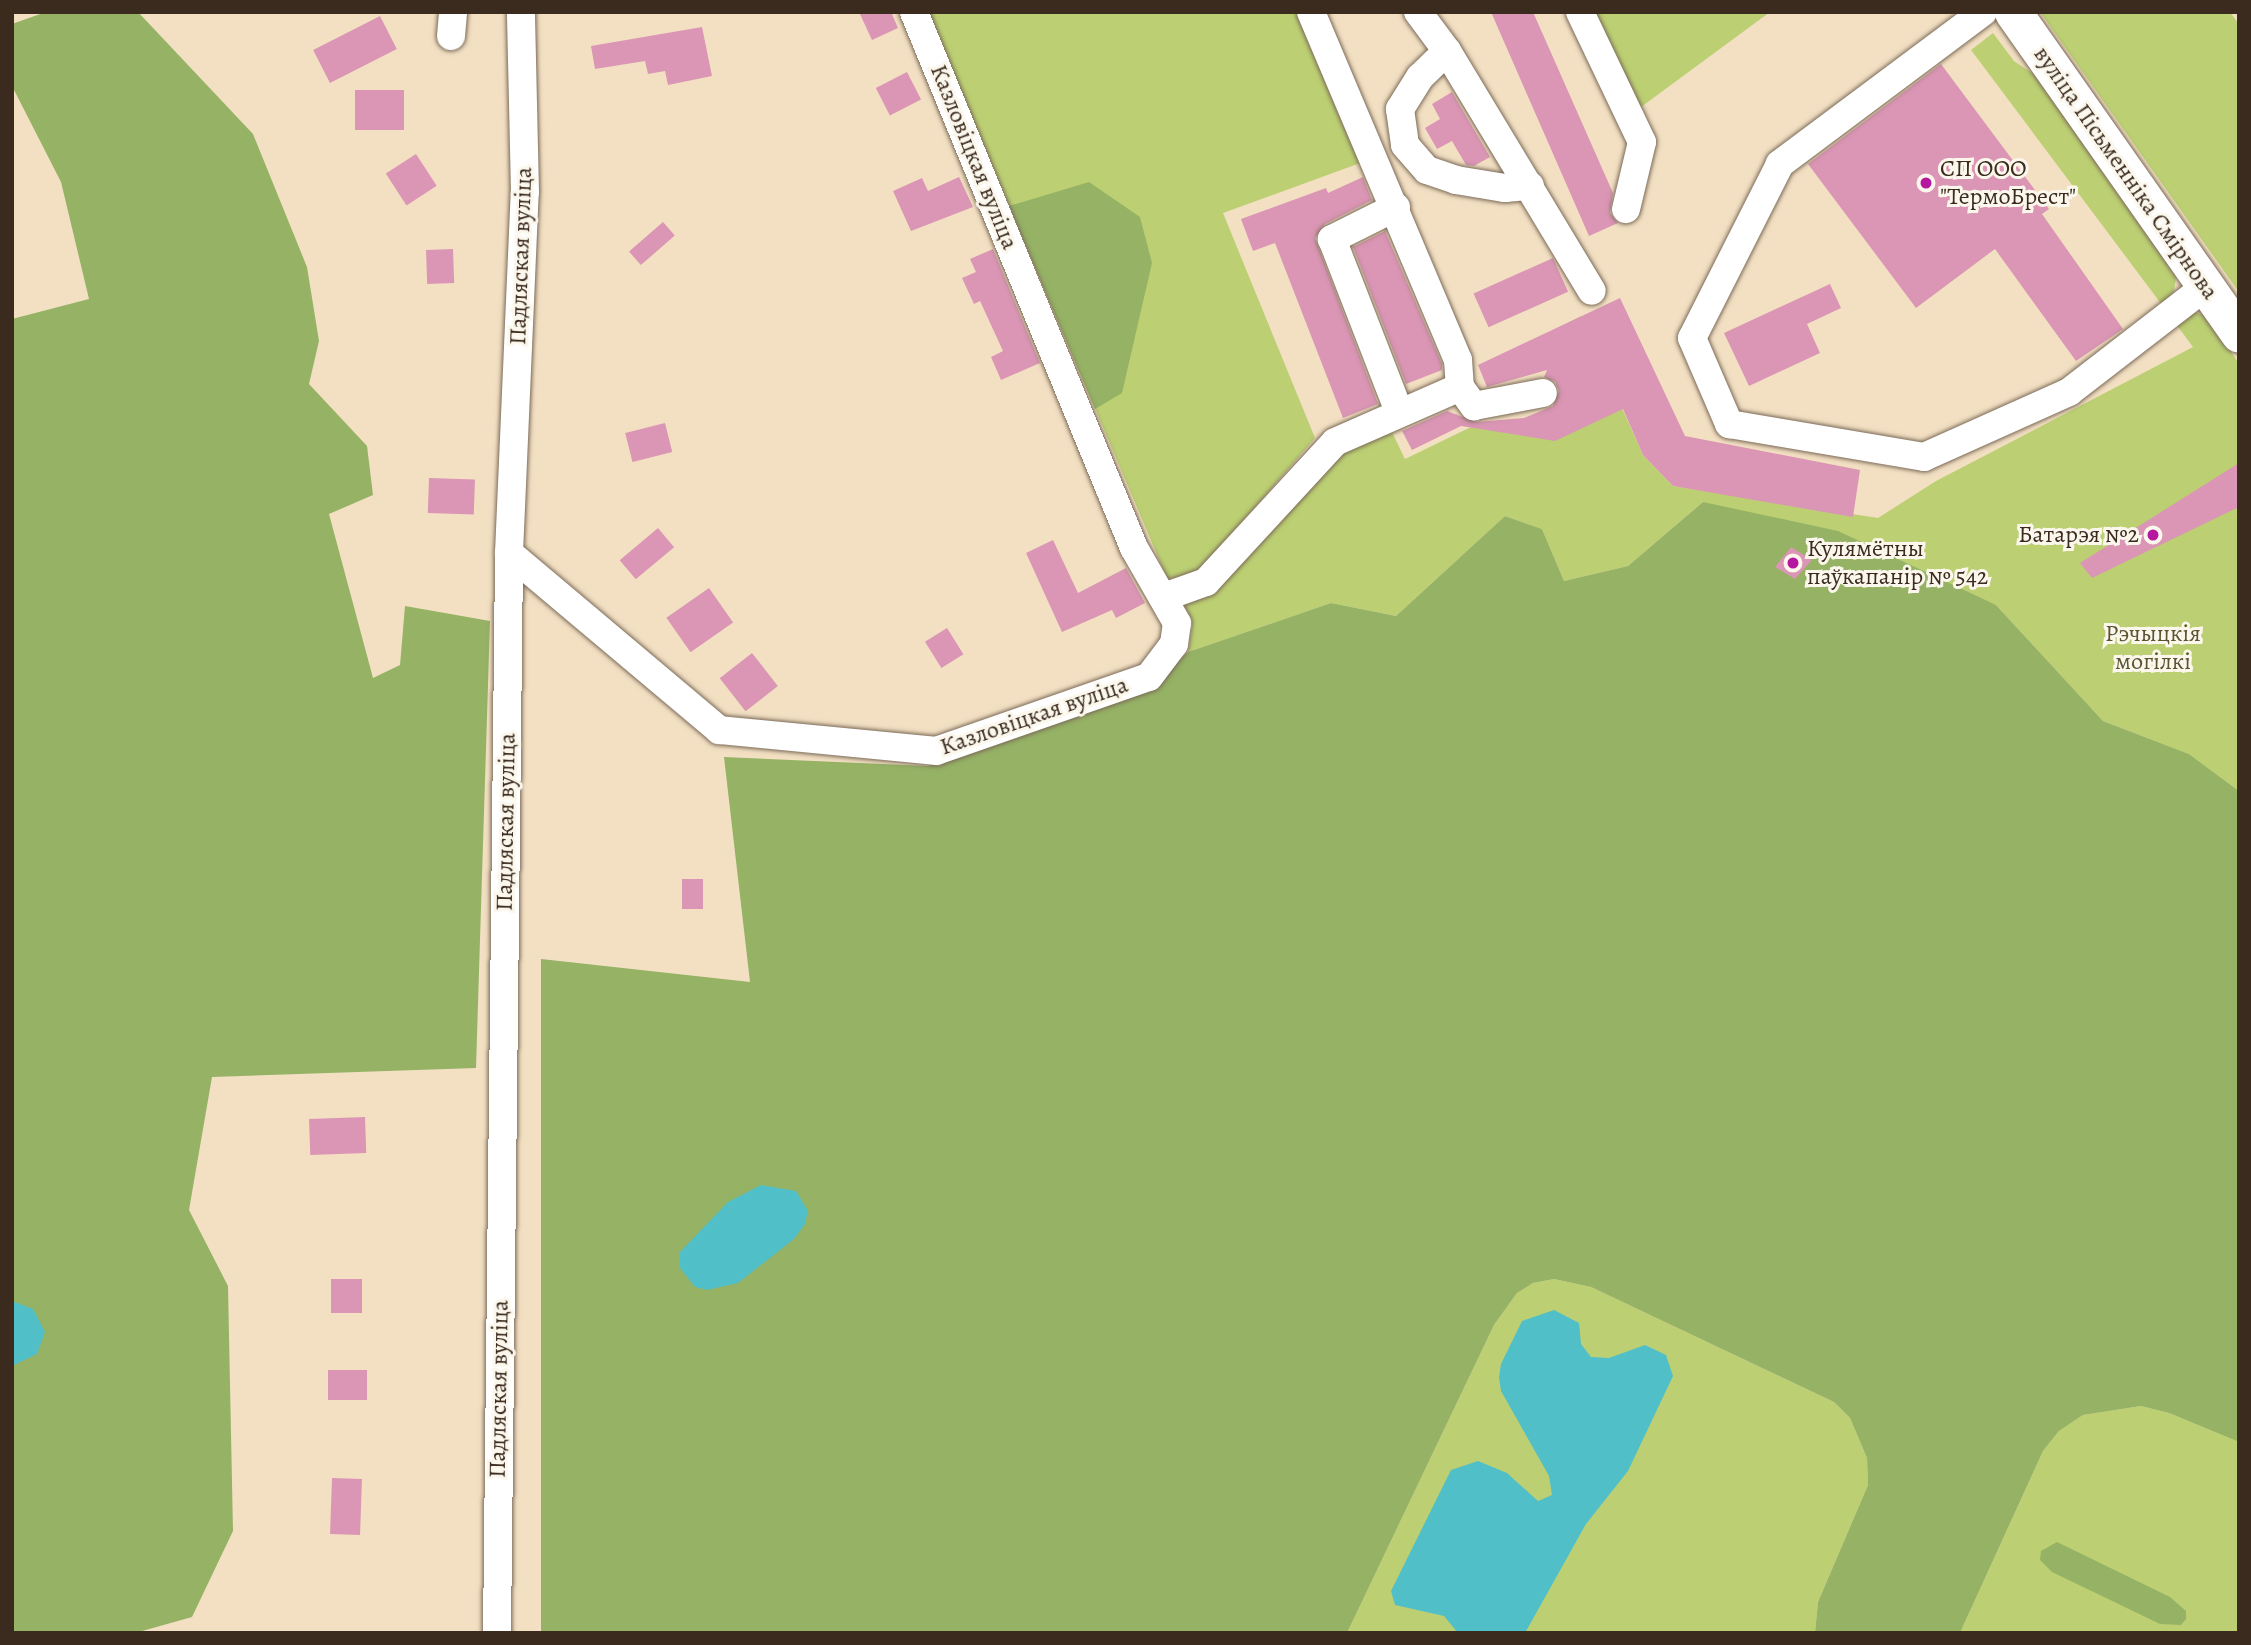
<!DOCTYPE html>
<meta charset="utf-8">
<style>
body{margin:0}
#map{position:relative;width:2251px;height:1645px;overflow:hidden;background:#f3e0c3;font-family:Alegreya,serif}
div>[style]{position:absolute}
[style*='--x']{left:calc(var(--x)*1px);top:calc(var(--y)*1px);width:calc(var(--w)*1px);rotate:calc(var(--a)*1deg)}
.green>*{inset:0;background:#bcd073}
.forest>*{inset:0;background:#95b265}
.water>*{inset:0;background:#51bfc7}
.building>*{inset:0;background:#da96b4;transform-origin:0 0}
.roads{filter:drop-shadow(0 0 2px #7b6a58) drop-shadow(0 0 2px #7b6a58)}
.minor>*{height:28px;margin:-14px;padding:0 14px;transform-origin:14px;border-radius:14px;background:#fff}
.major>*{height:37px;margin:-18.5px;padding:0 18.5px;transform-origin:18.5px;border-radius:18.5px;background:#fff}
.dots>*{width:19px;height:19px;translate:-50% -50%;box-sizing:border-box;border:4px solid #fbf7ec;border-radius:50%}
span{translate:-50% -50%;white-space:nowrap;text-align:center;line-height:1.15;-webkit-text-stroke:6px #fbf7ec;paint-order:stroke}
.street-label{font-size:24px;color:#3b2a1e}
.poi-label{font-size:24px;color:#3b2a1e}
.left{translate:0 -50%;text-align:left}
.right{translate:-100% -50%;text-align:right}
.park-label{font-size:24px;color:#5b5433}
.frame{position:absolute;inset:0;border:14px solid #3b2a1e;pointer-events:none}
</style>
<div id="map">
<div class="green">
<div style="clip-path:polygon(927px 12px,1300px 12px,1363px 162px,1223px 213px,1315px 438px,1193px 579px,1167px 578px)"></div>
<div style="clip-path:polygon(1593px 12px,1770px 12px,1637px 110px)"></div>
<div style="clip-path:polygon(2040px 12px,2230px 12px,2239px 24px,2239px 292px)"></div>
<div style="clip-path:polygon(1993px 33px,2014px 61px,2041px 79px,2176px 277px,2174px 291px,2162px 305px,1971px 50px)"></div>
<div style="clip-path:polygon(2190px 311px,2208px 316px,2239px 364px,2239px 791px,2189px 754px,2103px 721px,1996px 605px,1703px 502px,1628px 566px,1564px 581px,1542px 529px,1505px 516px,1396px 616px,1331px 603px,1188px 652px,1192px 627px,1184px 603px,1343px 451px,1390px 428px,1405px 459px,1471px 427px,1604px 418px,1562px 326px,1581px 316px,1643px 455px,1673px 486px,1878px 518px,1936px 481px,2193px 347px,2173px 320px)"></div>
<div style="clip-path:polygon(1554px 1279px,1591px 1287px,1834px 1402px,1850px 1418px,1867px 1458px,1868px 1485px,1818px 1602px,1815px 1633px,1347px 1633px,1494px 1325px,1517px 1293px,1533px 1283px)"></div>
<div style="clip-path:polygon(2141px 1406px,2169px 1413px,2239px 1442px,2239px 1633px,1960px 1633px,2043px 1451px,2059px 1431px,2083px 1415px)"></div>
</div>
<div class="forest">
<div style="clip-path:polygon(46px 12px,138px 12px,253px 134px,307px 267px,319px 341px,309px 384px,367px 446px,373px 495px,329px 514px,373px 678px,400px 665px,405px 606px,490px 621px,476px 1068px,212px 1077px,189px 1210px,228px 1286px,233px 1531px,192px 1617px,135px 1633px,12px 1633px,12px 319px,89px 299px,61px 182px,12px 86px,12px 24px)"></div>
<div style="clip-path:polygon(1089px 182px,1140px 217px,1152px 263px,1122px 393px,1095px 409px,1009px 206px)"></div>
<div style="clip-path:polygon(1703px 502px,1838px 531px,1996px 605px,2103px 721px,2189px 754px,2239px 791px,2239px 1442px,2169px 1413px,2141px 1406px,2083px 1415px,2059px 1431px,2043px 1451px,1960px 1633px,1815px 1633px,1818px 1602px,1868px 1485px,1867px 1458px,1850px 1418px,1834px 1402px,1591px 1287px,1554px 1279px,1533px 1283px,1517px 1293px,1494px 1325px,1347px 1633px,541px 1633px,541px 959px,750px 982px,724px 757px,928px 766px,1147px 689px,1188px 652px,1331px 603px,1396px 616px,1505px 516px,1542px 529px,1564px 581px,1628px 566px)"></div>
<div style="clip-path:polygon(2057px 1542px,2170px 1597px,2186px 1611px,2186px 1619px,2181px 1625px,2160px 1624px,2052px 1572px,2040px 1560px,2041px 1551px)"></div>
</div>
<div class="water">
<div style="clip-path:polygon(761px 1185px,796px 1191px,808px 1211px,805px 1224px,794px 1239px,738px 1283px,707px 1290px,695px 1287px,680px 1268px,679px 1253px,728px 1202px)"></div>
<div style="clip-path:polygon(12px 1301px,33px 1309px,45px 1332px,37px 1354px,12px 1366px)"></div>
<div style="clip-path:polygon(1554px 1310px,1579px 1323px,1581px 1344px,1591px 1357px,1609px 1358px,1645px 1345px,1666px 1355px,1673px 1376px,1628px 1471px,1586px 1524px,1525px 1633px,1458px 1633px,1444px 1616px,1395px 1605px,1391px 1591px,1451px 1470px,1478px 1461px,1507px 1473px,1538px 1501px,1552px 1495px,1549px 1476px,1501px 1391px,1499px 1377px,1501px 1364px,1522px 1321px)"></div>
</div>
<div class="building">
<div style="clip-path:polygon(859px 12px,891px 12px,898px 28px,872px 40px)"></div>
<div style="clip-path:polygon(1491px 12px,1533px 12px,1613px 193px,1610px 213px,1618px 223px,1589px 236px)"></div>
<div style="left:380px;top:16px;width:37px;height:75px;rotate:63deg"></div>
<div style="clip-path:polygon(702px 27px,712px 76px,668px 85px,665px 71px,648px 74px,645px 61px,595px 69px,591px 46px)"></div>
<div style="clip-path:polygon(1941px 64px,2049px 209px,2042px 214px,2123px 329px,2076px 361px,1995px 249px,1916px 308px,1808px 164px)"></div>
<div style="left:907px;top:72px;width:31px;height:35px;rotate:63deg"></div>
<div style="left:355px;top:90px;width:49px;height:40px"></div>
<div style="clip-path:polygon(1452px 92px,1490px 157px,1474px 166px,1466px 165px,1452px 141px,1437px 149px,1425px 128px,1440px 119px,1432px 104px)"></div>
<div style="left:416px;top:154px;width:38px;height:36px;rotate:57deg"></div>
<div style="clip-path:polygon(959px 177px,973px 207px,911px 231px,893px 191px,922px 178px,928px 191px)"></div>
<div style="clip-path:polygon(1363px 177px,1372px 200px,1325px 224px,1315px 238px,1378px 404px,1343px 418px,1275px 243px,1253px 251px,1241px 219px,1326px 188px,1328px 193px)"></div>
<div style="left:663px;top:222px;width:18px;height:45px;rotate:49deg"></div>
<div style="clip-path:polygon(1385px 231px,1442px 364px,1442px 370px,1406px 384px,1353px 247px)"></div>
<div style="left:453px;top:249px;width:34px;height:27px;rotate:88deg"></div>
<div style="clip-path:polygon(993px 249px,1040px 363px,1001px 380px,991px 357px,1003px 351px,980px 301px,974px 304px,962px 278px,976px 272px,970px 259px)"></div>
<div style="left:1553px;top:258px;width:37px;height:87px;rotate:66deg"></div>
<div style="clip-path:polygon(1830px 284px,1841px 308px,1807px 324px,1820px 353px,1749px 386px,1724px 333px)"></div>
<div style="clip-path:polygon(1620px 298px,1685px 436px,1860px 470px,1853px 517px,1673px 486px,1643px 455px,1623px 409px,1555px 441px,1461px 426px,1412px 450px,1402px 431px,1447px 411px,1476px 422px,1524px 418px,1553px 406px,1559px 391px,1555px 382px,1544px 377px,1547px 370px,1487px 387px,1478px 365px)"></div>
<div style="left:665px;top:423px;width:30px;height:41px;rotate:76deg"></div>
<div style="clip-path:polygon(2239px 463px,2239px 507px,2092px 578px,2080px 563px)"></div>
<div style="left:429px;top:478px;width:46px;height:35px;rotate:2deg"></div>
<div style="left:658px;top:528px;width:25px;height:50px;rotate:50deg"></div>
<div style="clip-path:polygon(1053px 540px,1078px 593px,1126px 568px,1145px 603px,1116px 618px,1112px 610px,1062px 632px,1026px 553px)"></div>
<div style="clip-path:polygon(1791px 547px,1812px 560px,1795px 579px,1775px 567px)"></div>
<div style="left:709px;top:588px;width:42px;height:52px;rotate:55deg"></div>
<div style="left:947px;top:628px;width:31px;height:26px;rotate:58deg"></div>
<div style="left:752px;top:653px;width:42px;height:41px;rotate:52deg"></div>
<div style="left:682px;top:879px;width:21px;height:30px"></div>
<div style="left:365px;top:1117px;width:36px;height:56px;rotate:88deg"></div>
<div style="left:362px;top:1279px;width:34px;height:31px;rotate:90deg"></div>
<div style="left:328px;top:1370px;width:39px;height:30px"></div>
<div style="left:332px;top:1478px;width:30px;height:56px;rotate:2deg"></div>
</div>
<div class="roads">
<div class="minor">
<div style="--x:1311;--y:12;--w:378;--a:67.1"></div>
<div style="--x:1458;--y:360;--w:27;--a:86"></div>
<div style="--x:1418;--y:12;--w:49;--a:53.4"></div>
<div style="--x:1447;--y:51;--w:280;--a:58.9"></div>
<div style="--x:1580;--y:12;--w:144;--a:64.5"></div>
<div style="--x:1642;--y:142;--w:69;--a:103.4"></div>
<div style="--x:1983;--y:12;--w:254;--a:143.2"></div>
<div style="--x:1780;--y:164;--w:195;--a:116.8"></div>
<div style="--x:1692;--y:338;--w:94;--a:66.7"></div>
<div style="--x:1729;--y:424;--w:198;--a:9.6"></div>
<div style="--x:1924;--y:457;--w:159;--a:-24.1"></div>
<div style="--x:2069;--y:392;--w:172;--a:-37.7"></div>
<div style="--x:451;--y:36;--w:24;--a:-85"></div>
<div style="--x:1447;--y:51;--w:37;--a:136"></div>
<div style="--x:1420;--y:77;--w:38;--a:122"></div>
<div style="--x:1400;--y:109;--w:36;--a:82"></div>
<div style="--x:1405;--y:145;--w:33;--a:49"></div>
<div style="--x:1427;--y:170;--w:31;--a:19"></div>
<div style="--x:1456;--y:180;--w:50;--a:9.3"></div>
<div style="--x:1505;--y:188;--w:25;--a:-5"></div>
<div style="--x:1396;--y:207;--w:72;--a:153.4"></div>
<div style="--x:1332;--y:239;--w:186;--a:68.8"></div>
<div style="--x:509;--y:553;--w:275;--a:40.1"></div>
<div style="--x:719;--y:730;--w:218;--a:5.5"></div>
<div style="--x:936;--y:751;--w:225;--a:-19.2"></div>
<div style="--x:1149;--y:677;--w:41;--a:-52.9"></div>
<div style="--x:1174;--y:644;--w:21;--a:-82"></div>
<div style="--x:1177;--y:623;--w:86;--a:-119.8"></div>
<div style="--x:1134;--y:548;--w:579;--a:-112.32"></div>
<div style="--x:1164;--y:597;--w:45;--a:-19.7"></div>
<div style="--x:1206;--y:582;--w:190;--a:-47.3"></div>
<div style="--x:1335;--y:442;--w:137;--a:-23.7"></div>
<div style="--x:1460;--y:387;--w:24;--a:54"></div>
<div style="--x:1474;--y:406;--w:70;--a:-10.7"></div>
<div style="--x:497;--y:1633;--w:1080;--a:-89.36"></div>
<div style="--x:509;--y:553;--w:361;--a:-87.5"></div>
<div style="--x:525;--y:192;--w:180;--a:-91.3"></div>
</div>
<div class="major">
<div style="--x:2013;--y:12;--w:393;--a:54.9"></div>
</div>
</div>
<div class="dots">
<div style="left:1926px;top:183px;background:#b5179e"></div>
<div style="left:2153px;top:535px;background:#b5179e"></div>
<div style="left:1793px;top:563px;background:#b5179e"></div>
</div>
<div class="street-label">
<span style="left:974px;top:157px;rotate:68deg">Казловіцкая вуліца</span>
<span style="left:2126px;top:173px;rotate:55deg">вуліца Пісьменніка Смірнова</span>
<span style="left:521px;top:256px;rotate:-88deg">Падляская вуліца</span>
<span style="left:1034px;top:716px;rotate:-19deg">Казловіцкая вуліца</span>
<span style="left:506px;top:822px;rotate:-89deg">Падляская вуліца</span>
<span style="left:499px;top:1389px;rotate:-89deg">Падляская вуліца</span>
</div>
<div class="poi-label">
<span class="left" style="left:1940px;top:183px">СП ООО<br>"ТермоБрест"</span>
<span class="right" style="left:2139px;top:535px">Батарэя №2</span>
<span class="left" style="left:1807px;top:563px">Кулямётны<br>паўкапанір № 542</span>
</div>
<div class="park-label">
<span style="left:2153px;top:648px">Рэчыцкія<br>могілкі</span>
</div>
<div class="frame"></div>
</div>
